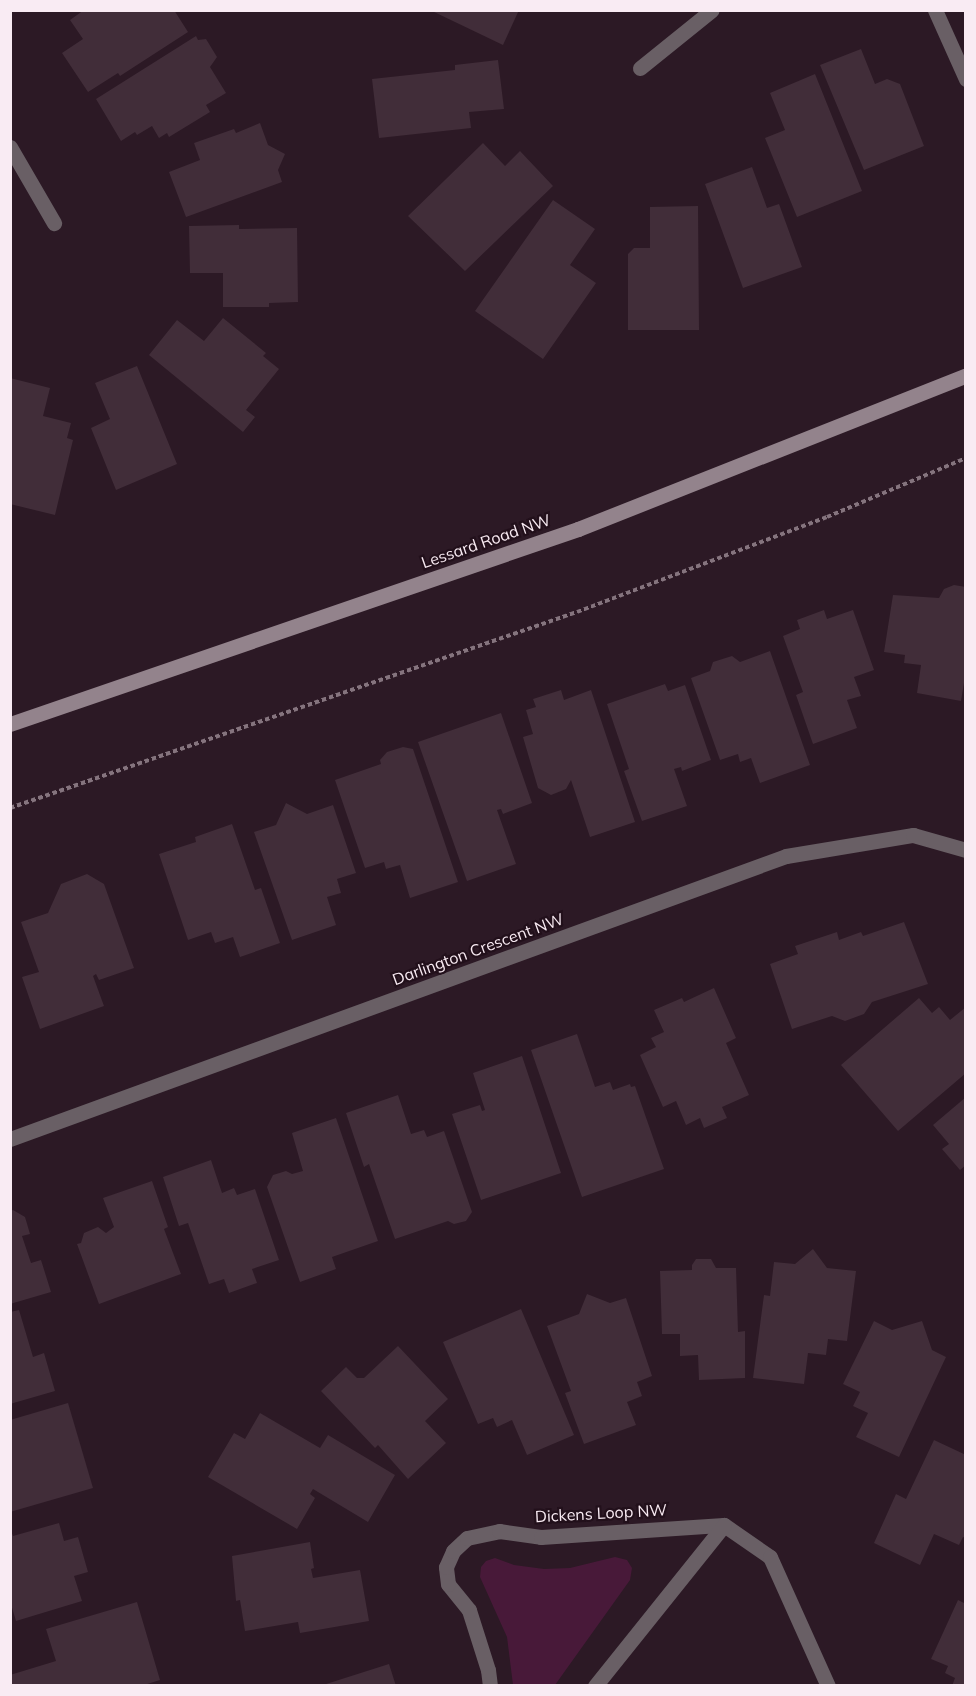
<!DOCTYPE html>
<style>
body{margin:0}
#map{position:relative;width:976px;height:1696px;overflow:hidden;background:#2c1925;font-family:Mulish,sans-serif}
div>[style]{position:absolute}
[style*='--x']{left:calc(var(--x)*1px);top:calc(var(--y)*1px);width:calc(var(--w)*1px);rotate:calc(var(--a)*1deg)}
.green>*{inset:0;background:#481939}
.building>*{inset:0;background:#412d39}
.path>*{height:4px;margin-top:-2px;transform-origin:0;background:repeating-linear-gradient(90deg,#85747e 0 4.5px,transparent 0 7.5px)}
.minor>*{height:15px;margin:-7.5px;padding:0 7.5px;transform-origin:7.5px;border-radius:7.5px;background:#695f65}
.tertiary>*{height:15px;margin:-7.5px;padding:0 7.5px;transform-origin:7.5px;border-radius:7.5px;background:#695f65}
.secondary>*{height:15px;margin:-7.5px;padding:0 7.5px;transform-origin:7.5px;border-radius:7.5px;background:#93838c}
span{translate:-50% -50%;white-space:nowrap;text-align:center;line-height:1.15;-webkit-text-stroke:4.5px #22101b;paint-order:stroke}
.street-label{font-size:16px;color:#f9ebf3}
.frame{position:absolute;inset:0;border:12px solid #f9ebf3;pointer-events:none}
</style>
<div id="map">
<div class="green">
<div style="clip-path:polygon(615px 1557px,627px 1560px,632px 1568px,630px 1580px,555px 1685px,513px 1685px,507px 1637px,480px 1577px,481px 1567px,486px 1561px,495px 1558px,514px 1565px,544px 1569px,570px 1568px)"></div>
</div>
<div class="building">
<div style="clip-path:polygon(84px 10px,174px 10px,188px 32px,120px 76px,118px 73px,88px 92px,62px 53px,83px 39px,70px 20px)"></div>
<div style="clip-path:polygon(430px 10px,519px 10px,503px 45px)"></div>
<div style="clip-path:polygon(196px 36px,198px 40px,206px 39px,217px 57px,210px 67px,226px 93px,206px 105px,210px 112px,169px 137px,167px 133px,159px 138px,152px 126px,137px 135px,135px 132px,121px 141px,96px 99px)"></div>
<div style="clip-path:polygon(861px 49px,875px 84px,887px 79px,900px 84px,924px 146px,864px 170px,820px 65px)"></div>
<div style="clip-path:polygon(498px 60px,504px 109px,469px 112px,471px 128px,379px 138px,372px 79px,455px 70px,455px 65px)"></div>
<div style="clip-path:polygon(815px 74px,862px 191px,797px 217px,765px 138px,785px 130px,770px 93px)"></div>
<div style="clip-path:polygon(260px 123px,268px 145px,285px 154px,278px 170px,282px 182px,186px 217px,169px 172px,200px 160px,194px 143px,234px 129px,236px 133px)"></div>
<div style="clip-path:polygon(483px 143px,505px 166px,520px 151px,553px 186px,465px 271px,408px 216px)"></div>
<div style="clip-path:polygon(752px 167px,767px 208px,779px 204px,802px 267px,743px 288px,705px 184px)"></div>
<div style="clip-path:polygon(553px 200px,595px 229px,570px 265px,596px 283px,543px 359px,475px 311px)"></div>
<div style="clip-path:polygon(698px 206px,699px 330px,628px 330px,628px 254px,634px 248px,650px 248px,650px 207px)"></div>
<div style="clip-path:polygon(239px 225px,239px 229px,297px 228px,298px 302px,269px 303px,269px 307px,223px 307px,223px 273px,190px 273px,189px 226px)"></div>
<div style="clip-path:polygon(223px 318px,266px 353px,263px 356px,279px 369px,246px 410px,255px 417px,243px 432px,149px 355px,177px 320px,204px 341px)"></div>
<div style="clip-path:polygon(137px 366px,177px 464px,116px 490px,91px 428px,110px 419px,95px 383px)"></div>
<div style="clip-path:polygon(10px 378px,50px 388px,43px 416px,71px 423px,67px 438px,73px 440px,55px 515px,10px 504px)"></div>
<div style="clip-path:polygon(954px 585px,966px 587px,966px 671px,961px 701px,917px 693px,921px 665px,904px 663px,905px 655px,884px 652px,893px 595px,939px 598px,944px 589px)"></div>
<div style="clip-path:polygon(824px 610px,827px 619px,853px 610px,874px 670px,854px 677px,861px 696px,847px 700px,857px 728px,813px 744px,796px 695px,803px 692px,783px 636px,800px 629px,797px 620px)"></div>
<div style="clip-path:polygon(770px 651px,810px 765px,760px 783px,751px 758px,740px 762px,738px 754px,720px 760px,691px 678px,710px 671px,713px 662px,732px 656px,740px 662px)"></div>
<div style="clip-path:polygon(665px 684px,668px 691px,685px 685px,711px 760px,682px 771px,681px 767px,674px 769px,687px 806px,642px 821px,624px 771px,629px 769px,607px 704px)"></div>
<div style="clip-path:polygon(561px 690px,564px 700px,591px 690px,635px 822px,590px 837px,571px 780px,566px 789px,551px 795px,538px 788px,523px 737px,533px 734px,526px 710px,536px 707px,533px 699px)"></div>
<div style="clip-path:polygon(501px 713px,532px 803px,503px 814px,501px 809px,497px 810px,516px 864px,467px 881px,418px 742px)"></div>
<div style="clip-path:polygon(403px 747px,413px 749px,458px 882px,410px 898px,400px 865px,386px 869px,384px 862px,365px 868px,335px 780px,381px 764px,380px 760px,387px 752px)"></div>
<div style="clip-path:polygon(286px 803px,307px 814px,333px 805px,356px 873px,337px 879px,341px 893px,327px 897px,336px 925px,292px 940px,254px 832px,276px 825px)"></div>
<div style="clip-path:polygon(232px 824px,255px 890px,261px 888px,280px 943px,240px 957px,233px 937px,215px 943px,211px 932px,188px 940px,159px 854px,196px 842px,195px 837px)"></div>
<div style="clip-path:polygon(87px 874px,104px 884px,134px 968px,99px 980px,96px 974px,93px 976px,104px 1006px,40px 1029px,22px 977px,39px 972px,21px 922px,48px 913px,61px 884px)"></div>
<div style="clip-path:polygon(904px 922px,928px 984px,872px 1002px,864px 1014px,845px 1021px,832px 1016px,792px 1029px,770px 964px,798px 954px,795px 946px,837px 932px,839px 940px,861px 932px,863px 936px)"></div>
<div style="clip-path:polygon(714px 988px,736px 1038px,726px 1043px,749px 1095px,722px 1107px,727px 1118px,704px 1128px,700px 1118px,686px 1125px,676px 1101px,663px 1107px,640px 1055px,656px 1047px,651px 1038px,664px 1032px,654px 1010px,682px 998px,684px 1002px)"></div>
<div style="clip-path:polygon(919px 998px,932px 1013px,939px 1007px,950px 1020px,966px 1007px,966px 1073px,898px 1131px,841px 1065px)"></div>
<div style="clip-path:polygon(577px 1034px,595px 1087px,610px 1082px,613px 1090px,630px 1084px,631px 1087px,635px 1086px,664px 1169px,582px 1197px,531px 1050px)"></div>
<div style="clip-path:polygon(522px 1056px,561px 1173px,481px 1200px,452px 1114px,480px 1105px,482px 1111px,485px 1110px,473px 1073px)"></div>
<div style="clip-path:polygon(398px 1095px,411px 1134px,424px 1130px,427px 1137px,444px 1131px,472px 1212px,466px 1221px,454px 1224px,448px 1221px,395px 1239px,369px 1164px,364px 1167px,346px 1113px)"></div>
<div style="clip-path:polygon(966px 1097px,966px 1165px,960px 1170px,942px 1149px,949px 1144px,933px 1125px)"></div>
<div style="clip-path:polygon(336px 1118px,378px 1241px,332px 1257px,336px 1269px,300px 1282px,267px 1187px,273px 1175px,286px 1171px,292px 1174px,303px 1171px,292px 1133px)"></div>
<div style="clip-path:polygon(211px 1160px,222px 1193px,234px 1188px,237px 1195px,255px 1189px,279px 1260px,252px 1269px,257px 1283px,229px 1293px,224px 1279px,209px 1284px,188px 1223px,179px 1226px,163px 1177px)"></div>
<div style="clip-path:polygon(152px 1181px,168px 1227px,164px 1229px,181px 1274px,99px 1304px,77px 1244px,81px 1243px,84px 1233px,98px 1227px,106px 1233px,114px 1227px,103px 1198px)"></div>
<div style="clip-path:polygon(13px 1210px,25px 1217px,30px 1234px,22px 1236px,31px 1263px,41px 1260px,51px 1292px,10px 1304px,10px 1211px)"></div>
<div style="clip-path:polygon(813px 1249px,827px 1268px,856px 1271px,847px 1341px,828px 1339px,826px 1355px,808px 1353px,804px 1384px,753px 1378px,764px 1295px,770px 1296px,774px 1262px,795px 1264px)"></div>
<div style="clip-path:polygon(696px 1259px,711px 1259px,716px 1268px,736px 1268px,738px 1332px,745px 1331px,745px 1378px,699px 1380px,698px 1355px,680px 1356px,680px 1334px,662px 1334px,660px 1271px,692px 1270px,692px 1265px)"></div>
<div style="clip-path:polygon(587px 1294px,610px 1303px,626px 1298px,652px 1376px,637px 1382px,642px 1396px,627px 1402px,636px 1425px,584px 1444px,565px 1393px,571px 1391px,547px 1326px,579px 1314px)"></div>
<div style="clip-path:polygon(521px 1309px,574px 1435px,527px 1455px,512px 1420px,497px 1427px,493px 1418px,478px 1424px,443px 1342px)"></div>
<div style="clip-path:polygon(19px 1310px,33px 1357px,44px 1353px,55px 1391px,10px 1404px,10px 1312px)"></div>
<div style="clip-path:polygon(874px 1321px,892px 1330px,922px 1321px,932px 1350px,946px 1357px,899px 1457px,856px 1437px,868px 1413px,853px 1406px,860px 1392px,843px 1384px)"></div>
<div style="clip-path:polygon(398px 1346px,448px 1399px,425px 1421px,446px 1443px,408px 1479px,378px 1445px,375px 1448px,321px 1391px,346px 1367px,357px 1378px,364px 1378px)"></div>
<div style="clip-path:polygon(68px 1403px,93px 1488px,10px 1512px,10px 1420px)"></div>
<div style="clip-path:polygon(260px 1413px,320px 1448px,328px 1435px,395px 1475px,368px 1522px,313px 1489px,310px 1494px,315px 1498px,297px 1529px,208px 1477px,234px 1433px,245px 1439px)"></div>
<div style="clip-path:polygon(934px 1440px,966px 1455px,966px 1538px,963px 1537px,959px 1545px,934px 1534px,920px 1565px,874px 1543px,896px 1494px,906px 1499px)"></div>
<div style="clip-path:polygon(59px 1523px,64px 1541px,78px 1537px,88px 1572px,74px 1576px,82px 1601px,16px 1621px,10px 1601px,10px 1528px,13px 1536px)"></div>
<div style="clip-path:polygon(310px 1542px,314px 1568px,311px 1569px,313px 1578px,360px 1570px,369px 1621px,300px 1633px,298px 1622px,245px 1631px,240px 1600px,236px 1601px,232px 1556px)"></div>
<div style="clip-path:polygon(958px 1600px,966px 1604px,966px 1686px,952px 1686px,955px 1678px,945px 1673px,948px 1666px,931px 1659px)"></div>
<div style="clip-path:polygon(137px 1602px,160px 1680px,141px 1686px,10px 1686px,10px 1675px,56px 1661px,46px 1629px)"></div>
<div style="clip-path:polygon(389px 1664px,396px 1686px,323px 1686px,323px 1685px)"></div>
</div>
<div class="path">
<div style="--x:10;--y:808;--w:600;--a:-19.07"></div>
<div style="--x:577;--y:612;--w:267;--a:-20.8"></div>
<div style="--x:827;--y:517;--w:151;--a:-23"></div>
</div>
<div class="minor">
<div style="--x:640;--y:68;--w:92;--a:-38.9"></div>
<div style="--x:10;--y:147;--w:88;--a:59.9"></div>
<div style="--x:10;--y:1139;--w:826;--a:-20.04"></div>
<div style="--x:786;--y:856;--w:129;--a:-9.4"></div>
<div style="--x:913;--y:835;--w:55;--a:15.8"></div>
<div style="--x:490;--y:1686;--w:16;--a:-97"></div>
<div style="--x:488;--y:1670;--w:63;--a:-107.6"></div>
<div style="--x:469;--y:1610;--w:33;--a:-129"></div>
<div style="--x:448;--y:1584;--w:17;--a:-97"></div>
<div style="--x:446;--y:1567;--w:17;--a:-66"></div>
<div style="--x:453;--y:1551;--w:19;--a:-43"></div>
<div style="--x:467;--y:1538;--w:33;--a:-12"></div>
<div style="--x:499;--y:1531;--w:42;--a:8.1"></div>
<div style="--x:541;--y:1537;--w:183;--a:-3.8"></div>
<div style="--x:724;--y:1525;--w:56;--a:34.8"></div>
<div style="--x:770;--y:1557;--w:141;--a:65.8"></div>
<div style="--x:595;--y:1686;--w:206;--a:-51.3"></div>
</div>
<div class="tertiary">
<div style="--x:935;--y:10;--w:76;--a:65.8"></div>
</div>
<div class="secondary">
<div style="--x:10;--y:724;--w:601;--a:-18.95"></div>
<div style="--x:578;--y:529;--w:417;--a:-21.6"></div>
</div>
<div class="street-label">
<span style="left:486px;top:541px;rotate:-19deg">Lessard Road NW</span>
<span style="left:478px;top:949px;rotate:-20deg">Darlington Crescent NW</span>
<span style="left:601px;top:1513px;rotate:-3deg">Dickens Loop NW</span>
</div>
<div class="frame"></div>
</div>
